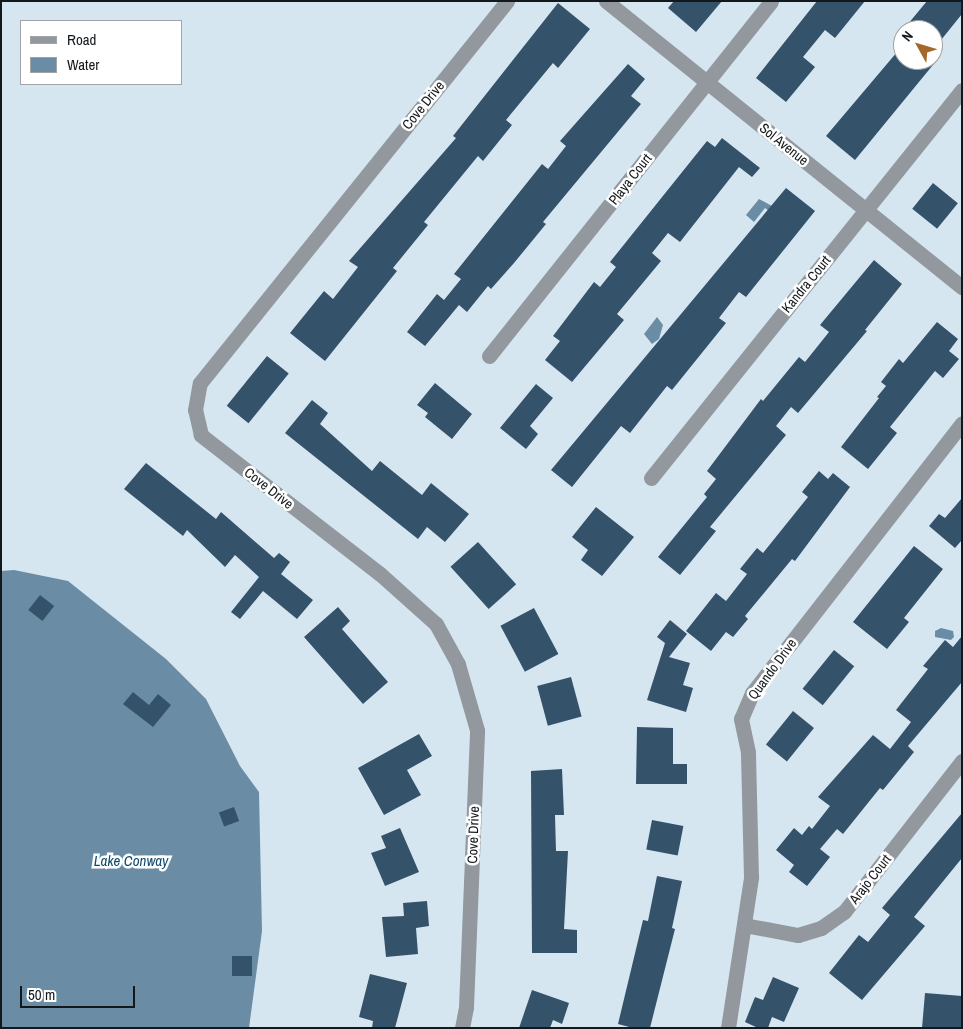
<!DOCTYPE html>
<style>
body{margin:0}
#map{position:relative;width:963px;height:1029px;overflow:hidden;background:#d6e6f1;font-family:"Archivo Narrow",sans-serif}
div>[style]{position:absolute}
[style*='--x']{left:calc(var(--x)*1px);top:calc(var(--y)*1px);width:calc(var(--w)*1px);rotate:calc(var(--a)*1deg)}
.water>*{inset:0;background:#6a8ca5}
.building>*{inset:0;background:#34536b;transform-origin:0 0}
.street>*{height:15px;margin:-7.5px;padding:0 7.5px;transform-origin:7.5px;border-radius:7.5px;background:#92989d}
span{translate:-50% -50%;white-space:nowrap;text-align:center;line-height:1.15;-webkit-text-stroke:5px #fff;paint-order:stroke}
.street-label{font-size:14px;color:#13181c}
.water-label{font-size:15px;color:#0f4a6e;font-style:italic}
.frame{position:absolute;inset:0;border:2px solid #13181c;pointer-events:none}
.legend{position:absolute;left:20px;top:20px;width:162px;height:65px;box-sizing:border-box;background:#fff;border:1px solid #a1a3a4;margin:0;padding:6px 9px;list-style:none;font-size:15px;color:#13181c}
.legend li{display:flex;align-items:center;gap:10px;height:25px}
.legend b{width:25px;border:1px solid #a1a3a4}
.north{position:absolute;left:893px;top:20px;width:50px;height:50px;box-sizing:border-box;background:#fff;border:1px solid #a1a3a4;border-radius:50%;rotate:309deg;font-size:14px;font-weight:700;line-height:20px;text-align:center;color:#13181c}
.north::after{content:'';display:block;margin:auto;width:18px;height:22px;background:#a5682c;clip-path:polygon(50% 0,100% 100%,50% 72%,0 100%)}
.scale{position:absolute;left:20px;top:986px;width:115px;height:22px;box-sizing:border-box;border:2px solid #13181c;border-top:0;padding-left:6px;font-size:15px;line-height:18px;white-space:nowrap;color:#13181c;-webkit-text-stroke:4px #fff;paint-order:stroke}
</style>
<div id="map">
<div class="water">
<div style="clip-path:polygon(759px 199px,772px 206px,769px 211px,765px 208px,754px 222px,746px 215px)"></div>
<div style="clip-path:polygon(657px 317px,663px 325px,659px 339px,652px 344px,644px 334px)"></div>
<div style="clip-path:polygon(14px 570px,68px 581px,166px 659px,206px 699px,240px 766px,259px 792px,262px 931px,249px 1028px,1px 1028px,1px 571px)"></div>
<div style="clip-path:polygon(941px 628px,953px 631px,954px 637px,951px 640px,935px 637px,935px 631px)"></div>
</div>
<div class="building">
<div style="clip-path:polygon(674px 1px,722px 1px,696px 32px,668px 8px)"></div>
<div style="clip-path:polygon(817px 1px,865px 1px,835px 38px,825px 30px,803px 57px,815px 67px,786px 102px,756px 78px)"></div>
<div style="clip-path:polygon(927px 1px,962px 1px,962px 14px,933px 50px,933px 30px,903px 30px)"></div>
<div style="clip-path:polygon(558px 3px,590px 29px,558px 68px,553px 63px,506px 120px,512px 125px,483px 161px,478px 156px,424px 222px,428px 225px,393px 268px,397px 271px,325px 361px,290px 333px,324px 291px,333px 299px,358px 267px,349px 261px,456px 138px,453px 136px)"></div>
<div style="clip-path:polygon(903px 45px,903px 60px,937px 60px,855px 160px,826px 136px)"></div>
<div style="clip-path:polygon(628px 64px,645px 79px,631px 96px,641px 104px,543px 222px,546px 224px,514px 263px,491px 289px,488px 286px,467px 312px,459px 305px,425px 346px,407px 332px,437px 294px,444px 300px,461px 279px,454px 274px,542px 164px,548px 169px,566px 146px,560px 141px)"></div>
<div style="clip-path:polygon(722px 138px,760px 168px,752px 177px,739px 167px,680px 242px,668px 233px,652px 253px,661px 261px,617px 314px,624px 320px,572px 382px,545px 360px,560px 341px,553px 336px,594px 282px,600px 287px,616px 267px,610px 262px,707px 141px,715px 147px)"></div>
<div style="left:933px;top:183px;width:32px;height:33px;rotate:39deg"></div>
<div style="clip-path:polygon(786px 188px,815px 211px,746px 297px,739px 292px,719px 318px,726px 323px,672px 390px,667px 386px,630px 433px,621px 426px,572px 487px,551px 470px)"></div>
<div style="clip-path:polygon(874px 260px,902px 284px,865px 330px,867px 331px,798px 413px,791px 407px,776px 426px,786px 435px,710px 527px,716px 531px,680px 575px,658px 557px,707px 497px,704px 494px,716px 479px,707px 471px,761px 399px,763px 401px,799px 357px,805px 362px,829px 332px,820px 325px)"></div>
<div style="clip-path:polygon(937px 322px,958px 339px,949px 351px,959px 359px,943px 378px,935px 371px,890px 427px,897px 433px,868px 469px,841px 447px,879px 398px,877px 397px,886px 386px,881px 382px,899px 359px,903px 363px)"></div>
<div style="left:267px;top:356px;width:28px;height:64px;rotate:39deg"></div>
<div style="clip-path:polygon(435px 383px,472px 414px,452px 439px,425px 417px,428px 413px,417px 405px)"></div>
<div style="clip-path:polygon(536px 384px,553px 398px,530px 426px,538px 434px,526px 449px,500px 428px)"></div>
<div style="clip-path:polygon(312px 400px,328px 413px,320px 424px,372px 471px,380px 461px,422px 495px,431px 483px,469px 514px,445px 542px,427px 527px,418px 539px,285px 433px)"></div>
<div style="clip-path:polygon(146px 463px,216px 519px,221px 512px,274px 558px,279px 553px,290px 562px,281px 574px,313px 600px,297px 619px,263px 591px,240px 619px,231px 612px,259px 577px,235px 555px,225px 567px,187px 530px,183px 536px,124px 489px)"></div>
<div style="clip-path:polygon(819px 471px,828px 479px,833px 473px,850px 487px,795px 561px,792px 559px,745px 616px,748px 619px,733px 637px,726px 632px,711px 651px,686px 631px,716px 593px,726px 601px,747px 574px,740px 569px,757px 548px,763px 553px,808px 497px,802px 492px)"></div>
<div style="clip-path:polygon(962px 498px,962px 540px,955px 548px,929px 526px,939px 514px,945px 518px)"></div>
<div style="clip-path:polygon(596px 507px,634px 537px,602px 576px,581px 560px,588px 550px,572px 537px)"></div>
<div style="left:478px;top:542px;width:57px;height:37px;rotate:48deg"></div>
<div style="clip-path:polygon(914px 546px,943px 569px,904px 618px,909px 622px,887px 649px,853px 622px)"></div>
<div style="left:40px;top:595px;width:18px;height:19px;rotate:38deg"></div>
<div style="clip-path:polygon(338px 607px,350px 621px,342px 629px,388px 682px,363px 704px,304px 637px)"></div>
<div style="left:534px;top:608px;width:52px;height:38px;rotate:62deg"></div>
<div style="clip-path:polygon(670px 620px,687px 634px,669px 657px,690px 663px,683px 685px,693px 688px,686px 712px,647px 700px,665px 643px,657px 637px)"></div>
<div style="clip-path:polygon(962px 636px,962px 682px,908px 746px,914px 752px,883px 790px,880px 788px,843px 834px,837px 829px,820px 849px,830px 857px,807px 886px,789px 872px,794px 865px,776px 850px,794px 828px,802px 835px,809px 826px,812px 829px,830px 806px,818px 797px,873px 735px,890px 749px,911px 722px,896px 710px,928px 669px,923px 666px,945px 640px,953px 647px)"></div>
<div style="left:834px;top:650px;width:26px;height:50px;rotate:39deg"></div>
<div style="left:571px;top:677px;width:41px;height:35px;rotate:75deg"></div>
<div style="clip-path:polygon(133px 692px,149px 705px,158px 694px,171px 705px,153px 727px,123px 704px)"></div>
<div style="left:793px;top:711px;width:27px;height:43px;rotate:39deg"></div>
<div style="clip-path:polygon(637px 727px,673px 728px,673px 764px,687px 764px,687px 784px,636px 784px)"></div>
<div style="clip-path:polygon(419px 734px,432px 756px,407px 770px,421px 795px,384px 815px,358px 768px)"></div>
<div style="clip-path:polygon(562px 769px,564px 815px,555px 815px,556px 851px,568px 851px,564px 929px,577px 930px,577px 953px,532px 953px,531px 771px)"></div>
<div style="left:234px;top:807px;width:15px;height:16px;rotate:70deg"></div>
<div style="clip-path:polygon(962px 813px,962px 858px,914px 917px,925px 926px,862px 1000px,829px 973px,859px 935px,868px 942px,890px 915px,882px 908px)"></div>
<div style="left:652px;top:820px;width:32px;height:30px;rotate:11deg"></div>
<div style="clip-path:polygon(400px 828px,419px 872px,385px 886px,371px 853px,386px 848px,381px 836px)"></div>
<div style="clip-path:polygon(657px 876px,682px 881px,672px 928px,675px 929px,650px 1028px,633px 1028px,618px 1024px,643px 920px,648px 921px)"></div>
<div style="clip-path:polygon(427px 901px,429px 926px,416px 928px,418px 954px,386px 957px,382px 917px,404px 916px,403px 903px)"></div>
<div style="left:252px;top:956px;width:20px;height:20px;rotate:90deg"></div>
<div style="clip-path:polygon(370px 974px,407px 983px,395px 1028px,372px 1028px,373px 1021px,359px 1017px)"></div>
<div style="clip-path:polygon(773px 977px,799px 988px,784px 1022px,772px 1017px,768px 1028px,758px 1028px,745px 1022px,755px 997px,763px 1000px)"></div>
<div style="clip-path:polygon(532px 990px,569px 1003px,562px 1024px,553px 1020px,550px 1028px,519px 1028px)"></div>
<div style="clip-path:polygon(925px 993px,962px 996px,962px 1028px,922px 1028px)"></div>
</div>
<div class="street">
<div style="--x:606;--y:1;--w:457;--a:38.8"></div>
<div style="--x:489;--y:356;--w:453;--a:-51.5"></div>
<div style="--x:651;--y:478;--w:497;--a:-51.3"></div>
<div style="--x:744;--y:925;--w:55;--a:10.5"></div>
<div style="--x:798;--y:935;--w:24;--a:-17"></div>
<div style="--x:821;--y:928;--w:28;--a:-35"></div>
<div style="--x:844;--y:912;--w:192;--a:-52"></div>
<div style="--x:462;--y:1028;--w:21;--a:-79"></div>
<div style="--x:466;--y:1007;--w:277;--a:-87.7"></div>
<div style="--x:477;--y:730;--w:69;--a:-106.1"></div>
<div style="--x:458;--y:664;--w:46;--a:-118.8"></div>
<div style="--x:436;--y:624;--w:75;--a:-138.2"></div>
<div style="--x:380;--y:574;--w:227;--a:-142.2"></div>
<div style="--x:201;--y:435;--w:26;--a:-103"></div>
<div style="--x:195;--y:410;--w:27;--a:-80"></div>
<div style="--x:200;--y:383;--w:490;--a:-51.2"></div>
<div style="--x:728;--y:1028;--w:153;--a:-81.3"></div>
<div style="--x:751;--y:877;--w:125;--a:-91.4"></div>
<div style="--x:748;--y:752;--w:34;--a:-102"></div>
<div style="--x:741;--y:719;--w:28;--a:-67"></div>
<div style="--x:752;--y:693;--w:342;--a:-52.1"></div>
</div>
<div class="street-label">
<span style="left:423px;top:105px;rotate:-51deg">Cove Drive</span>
<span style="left:784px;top:144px;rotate:39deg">Sol Avenue</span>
<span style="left:630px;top:179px;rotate:-52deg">Playa Court</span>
<span style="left:806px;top:284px;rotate:-51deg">Kandra Court</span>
<span style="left:269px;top:488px;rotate:38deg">Cove Drive</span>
<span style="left:772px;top:669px;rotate:-54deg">Quando Drive</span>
<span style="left:473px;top:835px;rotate:-88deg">Cove Drive</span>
<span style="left:870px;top:879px;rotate:-52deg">Arajo Court</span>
</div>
<div class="water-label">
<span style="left:131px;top:861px">Lake Conway</span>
</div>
<div class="frame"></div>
<ul class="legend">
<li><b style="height:6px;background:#92989d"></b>Road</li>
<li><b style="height:14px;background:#6a8ca5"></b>Water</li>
</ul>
<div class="north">N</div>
<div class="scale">50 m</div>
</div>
